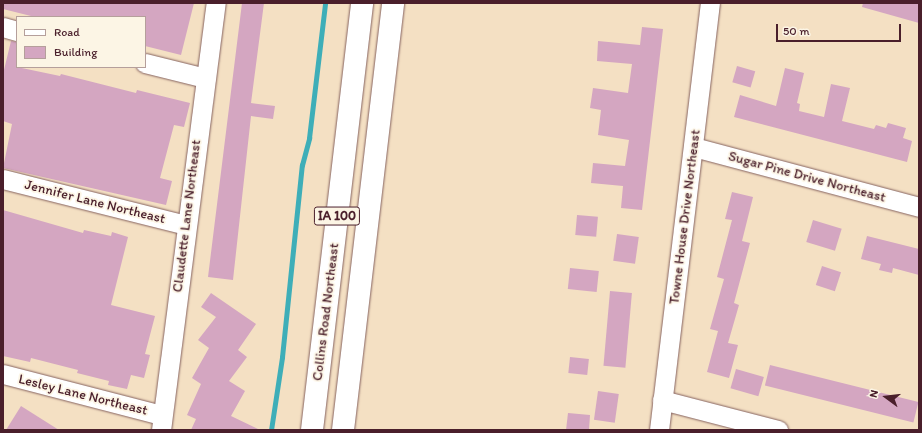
<!DOCTYPE html>
<style>
body{margin:0}
#map{position:relative;width:922px;height:433px;overflow:hidden;background:#f4e0c3;font-family:Itim,sans-serif}
div>[style]{position:absolute}
[style*='--x']{left:calc(var(--x)*1px);top:calc(var(--y)*1px);width:calc(var(--w)*1px);rotate:calc(var(--a)*1deg)}
.stream>*{height:5px;margin:-2.5px;padding:0 2.5px;transform-origin:2.5px;border-radius:2.5px;background:#3eaeb8}
.building>*{inset:0;background:#d4a6c1;transform-origin:0 0}
.roads{filter:drop-shadow(0 0 1px #866360) drop-shadow(0 0 1px #866360)}
.minor>*{height:19px;margin:-9.5px;padding:0 9.5px;transform-origin:9.5px;border-radius:9.5px;background:#fff}
.highway>*{height:22px;margin:-11px;padding:0 11px;transform-origin:11px;border-radius:11px;background:#fff}
span{translate:-50% -50%;white-space:nowrap;text-align:center;line-height:1.15;-webkit-text-stroke:3.5px #fcf5e5;paint-order:stroke}
.shield-label span{padding:1px 3px;background:#fcf5e5;border:1px solid;border-radius:3px;-webkit-text-stroke-width:0}
.shield-label{font-size:13px;color:#4a1f2b;font-weight:700}
.street-label{font-size:14px;color:#4a1f2b}
.frame{position:absolute;inset:0;border:4px solid #4a1f2b;pointer-events:none}
.legend{position:absolute;left:16px;top:16px;width:130px;height:52px;box-sizing:border-box;background:#fcf5e5;border:1px solid #b59f9b;margin:0;padding:5px 7px;list-style:none;font-size:12px;color:#4a1f2b}
.legend li{display:flex;align-items:center;gap:8px;height:20px}
.legend b{width:20px;border:1px solid #b59f9b}
.north{position:absolute;left:866px;top:377px;width:40px;height:40px;-webkit-text-stroke:3px #fcf5e5;paint-order:stroke;rotate:285deg;font-size:11px;font-weight:700;line-height:16px;text-align:center;color:#4a1f2b}
.north::after{content:'';display:block;margin:auto;width:14px;height:18px;background:#4a1f2b;clip-path:polygon(50% 0,100% 100%,50% 72%,0 100%)}
.scale{position:absolute;left:776px;top:24px;width:125px;height:18px;box-sizing:border-box;border:2px solid #4a1f2b;border-top:0;padding-left:5px;font-size:12px;line-height:14px;white-space:nowrap;color:#4a1f2b;-webkit-text-stroke:3px #fcf5e5;paint-order:stroke}
</style>
<div id="map">
<div class="stream">
<div style="--x:271;--y:430;--w:74;--a:-81.4"></div>
<div style="--x:282;--y:357;--w:193;--a:-84.1"></div>
<div style="--x:302;--y:165;--w:28;--a:-75"></div>
<div style="--x:309;--y:138;--w:136;--a:-83.2"></div>
</div>
<div class="building">
<div style="clip-path:polygon(3px 3px,194px 3px,181px 55px,145px 46px,145px 17px,35px 17px,3px 9px)"></div>
<div style="clip-path:polygon(242px 3px,264px 3px,251px 103px,275px 106px,273px 119px,251px 116px,233px 280px,208px 277px)"></div>
<div style="clip-path:polygon(863px 3px,919px 3px,919px 23px,862px 7px)"></div>
<div style="clip-path:polygon(642px 27px,663px 29px,642px 210px,621px 208px,623px 186px,591px 183px,593px 163px,625px 166px,629px 140px,598px 135px,601px 110px,590px 108px,593px 88px,628px 93px,632px 64px,597px 61px,598px 41px,640px 45px)"></div>
<div style="clip-path:polygon(11px 41px,17px 42px,17px 67px,60px 76px,61px 74px,136px 93px,137px 90px,190px 103px,184px 127px,174px 125px,160px 178px,172px 181px,166px 205px,3px 168px,12px 124px,3px 121px,3px 74px)"></div>
<div style="left:737px;top:66px;width:19px;height:17px;rotate:16deg"></div>
<div style="clip-path:polygon(785px 68px,804px 73px,797px 103px,800px 104px,799px 111px,824px 117px,831px 84px,850px 88px,842px 121px,874px 129px,876px 125px,886px 128px,888px 123px,906px 128px,903px 138px,912px 141px,907px 162px,734px 117px,740px 95px,776px 106px)"></div>
<div style="clip-path:polygon(732px 192px,753px 197px,742px 241px,750px 243px,734px 303px,739px 305px,728px 343px,738px 345px,729px 378px,707px 372px,718px 331px,710px 329px,724px 279px,717px 277px,732px 220px,725px 219px)"></div>
<div style="clip-path:polygon(3px 210px,83px 233px,84px 230px,111px 236px,112px 232px,128px 237px,111px 305px,155px 316px,145px 354px,150px 355px,144px 378px,131px 375px,127px 389px,108px 385px,109px 381px,77px 373px,78px 370px,31px 358px,30px 362px,3px 356px)"></div>
<div style="left:577px;top:215px;width:21px;height:20px;rotate:5deg"></div>
<div style="left:813px;top:220px;width:30px;height:23px;rotate:17deg"></div>
<div style="left:617px;top:234px;width:22px;height:27px;rotate:8deg"></div>
<div style="clip-path:polygon(867px 236px,919px 249px,919px 275px,893px 268px,892px 273px,879px 270px,881px 264px,861px 259px)"></div>
<div style="left:822px;top:266px;width:20px;height:20px;rotate:18deg"></div>
<div style="left:570px;top:268px;width:29px;height:21px;rotate:6deg"></div>
<div style="left:610px;top:291px;width:22px;height:75px;rotate:5deg"></div>
<div style="clip-path:polygon(211px 293px,256px 324px,238px 350px,247px 357px,229px 381px,245px 391px,231px 416px,260px 430px,191px 430px,196px 419px,187px 415px,201px 384px,192px 378px,209px 348px,198px 340px,216px 317px,201px 307px)"></div>
<div style="left:570px;top:357px;width:19px;height:16px;rotate:6deg"></div>
<div style="left:770px;top:365px;width:153px;height:21px;rotate:14deg"></div>
<div style="left:736px;top:369px;width:29px;height:20px;rotate:16deg"></div>
<div style="left:598px;top:391px;width:21px;height:29px;rotate:8deg"></div>
<div style="clip-path:polygon(21px 406px,59px 430px,6px 430px)"></div>
<div style="clip-path:polygon(568px 413px,590px 415px,589px 430px,566px 430px)"></div>
</div>
<div class="roads">
<div class="minor">
<div style="--x:3;--y:27;--w:15;--a:16"></div>
<div style="--x:145;--y:63;--w:62;--a:14"></div>
<div style="--x:694;--y:147;--w:233;--a:14.9"></div>
<div style="--x:3;--y:179;--w:189;--a:14.1"></div>
<div style="--x:3;--y:374;--w:164;--a:14.5"></div>
<div style="--x:662;--y:400;--w:120;--a:14.5"></div>
<div style="--x:161;--y:430;--w:431;--a:-82.7"></div>
<div style="--x:659;--y:430;--w:430;--a:-83.2"></div>
</div>
<div class="highway">
<div style="--x:312;--y:430;--w:430;--a:-83.3"></div>
<div style="--x:343;--y:430;--w:430;--a:-83.3"></div>
</div>
</div>
<div class="shield-label">
<span style="left:337px;top:216px">IA 100</span>
</div>
<div class="street-label">
<span style="left:807px;top:177px;rotate:15deg">Sugar Pine Drive Northeast</span>
<span style="left:95px;top:202px;rotate:14deg">Jennifer Lane Northeast</span>
<span style="left:187px;top:216px;rotate:-83deg">Claudette Lane Northeast</span>
<span style="left:685px;top:217px;rotate:-83deg">Towne House Drive Northeast</span>
<span style="left:326px;top:312px;rotate:-83deg">Collins Road Northeast</span>
<span style="left:83px;top:395px;rotate:14deg">Lesley Lane Northeast</span>
</div>
<div class="frame"></div>
<ul class="legend">
<li><b style="height:5px;background:#fff"></b>Road</li>
<li><b style="height:11px;background:#d4a6c1"></b>Building</li>
</ul>
<div class="north">N</div>
<div class="scale">50 m</div>
</div>
